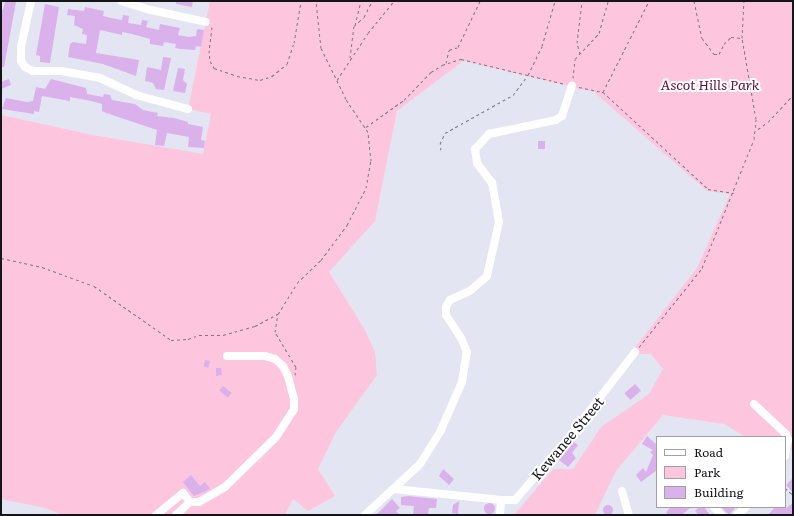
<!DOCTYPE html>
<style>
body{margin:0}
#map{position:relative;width:794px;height:516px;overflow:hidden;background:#e4e5f3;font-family:Literata,serif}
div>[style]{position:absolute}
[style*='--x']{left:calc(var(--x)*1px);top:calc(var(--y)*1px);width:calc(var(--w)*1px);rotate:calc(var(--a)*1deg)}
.green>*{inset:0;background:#fdc6de}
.building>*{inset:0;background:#dab1ea;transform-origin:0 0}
.round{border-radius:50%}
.path>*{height:1px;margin-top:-0.5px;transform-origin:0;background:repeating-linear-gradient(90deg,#797a83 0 3px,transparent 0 6px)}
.minor>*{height:8px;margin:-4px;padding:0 4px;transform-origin:4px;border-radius:4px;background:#fff}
span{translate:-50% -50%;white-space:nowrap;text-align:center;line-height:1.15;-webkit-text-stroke:4px #fff;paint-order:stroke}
.park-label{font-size:14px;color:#5f113e;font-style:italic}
.street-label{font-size:14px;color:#141519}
.frame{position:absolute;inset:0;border:2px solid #141519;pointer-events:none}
.legend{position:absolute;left:656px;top:436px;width:130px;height:72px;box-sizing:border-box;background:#fff;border:1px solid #a1a1a3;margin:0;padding:5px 7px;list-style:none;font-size:12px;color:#141519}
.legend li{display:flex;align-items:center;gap:8px;height:20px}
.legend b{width:20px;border:1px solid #a1a1a3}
</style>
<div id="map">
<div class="green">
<div style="clip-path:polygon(210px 1px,793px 1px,793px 449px,785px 452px,785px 437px,746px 437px,724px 424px,663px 415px,616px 471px,595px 515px,514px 515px,553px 469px,573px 469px,601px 427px,649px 394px,663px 369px,651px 354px,639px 354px,633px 350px,697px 268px,730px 194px,707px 191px,594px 92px,463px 61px,397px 111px,375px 221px,329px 272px,365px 330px,375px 352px,377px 375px,336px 432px,318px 469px,335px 496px,308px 511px,293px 499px,285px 515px,63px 515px,45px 508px,1px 499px,1px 115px,93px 135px,203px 154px,211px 114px,188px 109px)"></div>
</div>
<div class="building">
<div style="clip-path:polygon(5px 1px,16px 2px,4px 67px,1px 67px,1px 10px,3px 10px)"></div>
<div style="clip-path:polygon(176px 1px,193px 1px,192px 7px,176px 4px)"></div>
<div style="clip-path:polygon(45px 4px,59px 7px,50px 63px,40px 62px,40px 56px,36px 55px)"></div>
<div style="clip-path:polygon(85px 7px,104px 11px,103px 16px,111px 18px,122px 20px,123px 15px,129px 16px,128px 23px,141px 25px,142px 20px,148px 21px,146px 27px,159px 30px,160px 24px,180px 28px,178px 35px,189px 37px,196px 36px,197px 29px,204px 30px,201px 47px,196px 46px,195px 50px,181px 49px,175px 48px,176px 44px,164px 42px,163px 46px,150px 44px,150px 39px,132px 34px,122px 32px,122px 35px,100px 30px,96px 53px,139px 60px,136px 76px,103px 64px,68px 57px,70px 44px,73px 42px,86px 44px,87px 35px,82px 34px,83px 29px,74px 25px,75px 16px,67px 15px,68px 9px,84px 11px)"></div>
<div style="clip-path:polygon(163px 57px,171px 58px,164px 90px,156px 89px,153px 83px,145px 81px,147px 67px,161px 70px)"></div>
<div style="clip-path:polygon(178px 68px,185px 69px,183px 80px,187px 84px,185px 93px,173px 91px)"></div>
<div style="clip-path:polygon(9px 79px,11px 85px,1px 89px,1px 82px)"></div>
<div style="clip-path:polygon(51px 79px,86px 88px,87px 94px,103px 97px,104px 94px,110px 95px,112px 100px,135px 104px,143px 110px,158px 113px,157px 116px,174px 118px,188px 122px,188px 124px,203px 127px,201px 140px,205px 141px,204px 148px,188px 147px,189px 137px,167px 133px,164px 146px,155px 145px,157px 130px,106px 113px,102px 111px,102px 104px,91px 101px,70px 97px,70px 101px,42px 96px,39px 112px,34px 111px,34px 114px,2px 109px,6px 98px,27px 102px,33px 101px,36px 87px,45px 89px)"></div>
<div style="left:538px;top:141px;width:7px;height:8px"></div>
<div style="left:205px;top:360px;width:5px;height:7px;rotate:11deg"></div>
<div style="clip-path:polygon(216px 368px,221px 368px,222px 375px,216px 376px)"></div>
<div style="left:635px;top:384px;width:9px;height:14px;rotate:49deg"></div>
<div style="left:223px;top:386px;width:11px;height:6px;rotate:38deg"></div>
<div style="clip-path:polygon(647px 436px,657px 445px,657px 470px,641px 482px,636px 475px,643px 468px,646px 472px,653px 455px,650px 452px,653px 450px,642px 444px)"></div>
<div style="clip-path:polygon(574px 442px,578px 445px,572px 453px,576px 458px,568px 467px,558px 459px)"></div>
<div style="clip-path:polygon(443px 469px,454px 479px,449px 485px,439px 476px)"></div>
<div style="clip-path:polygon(191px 475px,200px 486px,205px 482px,210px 489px,194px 496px,183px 482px)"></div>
<div style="clip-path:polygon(793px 478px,793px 493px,786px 485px)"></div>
<div style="clip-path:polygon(408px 496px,437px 499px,436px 508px,429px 508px,428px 515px,413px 515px,414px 506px,401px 505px,401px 497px)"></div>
<div style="clip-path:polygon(392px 499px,400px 508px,396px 511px,400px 515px,376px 515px)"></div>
<div style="clip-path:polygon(459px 501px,458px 514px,452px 513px,453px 505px)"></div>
<div class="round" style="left:483.5px;top:502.5px;width:11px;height:11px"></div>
<div style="clip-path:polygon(793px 503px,793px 515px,768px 515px,775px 507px,786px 508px)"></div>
<div class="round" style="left:603px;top:505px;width:10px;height:10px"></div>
<div style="clip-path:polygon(671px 507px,691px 507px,682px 515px,668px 515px,666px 512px)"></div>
<div style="clip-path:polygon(699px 507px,704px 507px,710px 515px,699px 515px,695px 511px)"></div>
<div style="clip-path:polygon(721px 507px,736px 507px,729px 515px)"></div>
</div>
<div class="path">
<div style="--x:694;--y:1;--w:38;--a:78"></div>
<div style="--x:702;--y:38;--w:20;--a:53"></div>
<div style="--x:714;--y:54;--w:5;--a:0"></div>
<div style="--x:719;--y:54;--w:11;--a:-63"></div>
<div style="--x:724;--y:44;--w:10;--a:-45"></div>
<div style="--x:731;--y:37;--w:11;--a:5"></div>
<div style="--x:355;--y:25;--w:25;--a:-76"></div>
<div style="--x:212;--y:27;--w:23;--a:97"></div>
<div style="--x:209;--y:50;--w:11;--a:85"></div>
<div style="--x:210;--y:61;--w:8;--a:60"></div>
<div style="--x:214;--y:68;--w:24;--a:19"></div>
<div style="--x:237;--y:76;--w:23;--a:10"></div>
<div style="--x:260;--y:80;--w:13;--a:-18"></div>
<div style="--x:272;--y:76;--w:19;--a:-39"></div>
<div style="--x:287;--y:64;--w:22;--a:-72"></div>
<div style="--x:294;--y:43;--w:43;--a:-80.5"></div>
<div style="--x:580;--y:54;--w:11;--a:-105"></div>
<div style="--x:577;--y:43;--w:42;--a:-83.2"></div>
<div style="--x:350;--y:58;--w:32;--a:-83"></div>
<div style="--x:354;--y:26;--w:13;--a:-42"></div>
<div style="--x:364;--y:17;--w:18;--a:-63"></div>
<div style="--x:446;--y:63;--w:13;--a:-77"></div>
<div style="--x:449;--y:50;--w:9;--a:-18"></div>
<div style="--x:458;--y:47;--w:51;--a:-64.4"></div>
<div style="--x:573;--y:78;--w:19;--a:-84"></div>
<div style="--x:575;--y:59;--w:35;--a:-47"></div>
<div style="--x:599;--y:33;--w:33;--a:-74"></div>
<div style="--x:337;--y:80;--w:56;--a:-56.6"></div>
<div style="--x:368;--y:33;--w:41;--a:-50.9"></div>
<div style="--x:579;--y:87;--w:25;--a:12"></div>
<div style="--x:603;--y:92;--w:143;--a:42.7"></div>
<div style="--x:708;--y:189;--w:26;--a:9"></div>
<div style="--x:603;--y:92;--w:102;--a:-63.2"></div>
<div style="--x:366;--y:127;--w:47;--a:-35.4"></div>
<div style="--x:404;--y:100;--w:39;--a:-46"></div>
<div style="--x:431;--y:72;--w:13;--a:-32"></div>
<div style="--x:442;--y:65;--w:20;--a:-18"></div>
<div style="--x:461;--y:59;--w:107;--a:13.5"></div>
<div style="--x:758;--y:129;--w:12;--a:-35"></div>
<div style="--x:768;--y:122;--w:37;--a:-47"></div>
<div style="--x:441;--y:150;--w:6;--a:-99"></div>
<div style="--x:440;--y:144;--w:12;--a:-66"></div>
<div style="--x:445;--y:133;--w:78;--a:-29.2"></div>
<div style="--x:513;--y:95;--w:25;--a:-53"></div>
<div style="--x:528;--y:75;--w:32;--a:-64"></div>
<div style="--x:542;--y:46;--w:47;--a:-73.9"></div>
<div style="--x:1;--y:258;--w:42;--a:12.4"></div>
<div style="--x:42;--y:267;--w:55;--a:20.1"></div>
<div style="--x:94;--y:286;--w:94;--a:35"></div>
<div style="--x:171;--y:340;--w:17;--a:-3"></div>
<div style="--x:188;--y:339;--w:12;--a:-20"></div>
<div style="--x:199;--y:335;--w:24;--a:0"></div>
<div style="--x:223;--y:335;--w:33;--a:-16"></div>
<div style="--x:255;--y:326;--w:26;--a:-28"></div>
<div style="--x:639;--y:347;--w:101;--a:-51.4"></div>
<div style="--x:702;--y:268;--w:139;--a:-68"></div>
<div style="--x:754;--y:139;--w:20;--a:-84"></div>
<div style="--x:756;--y:119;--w:82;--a:-99.8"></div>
<div style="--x:742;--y:38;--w:37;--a:-87"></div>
<div style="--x:295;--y:375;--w:8;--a:-83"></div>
<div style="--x:296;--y:367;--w:41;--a:-121"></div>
<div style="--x:275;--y:332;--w:18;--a:-81"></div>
<div style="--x:278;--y:314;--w:36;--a:-58"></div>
<div style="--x:297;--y:283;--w:33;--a:-44"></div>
<div style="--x:321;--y:260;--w:44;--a:-53.4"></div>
<div style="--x:347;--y:225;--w:42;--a:-62.8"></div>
<div style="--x:366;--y:188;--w:27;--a:-80"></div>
<div style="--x:371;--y:161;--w:29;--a:-96"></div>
<div style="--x:368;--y:132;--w:40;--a:-124"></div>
<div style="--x:346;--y:99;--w:57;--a:-116.1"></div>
<div style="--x:321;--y:48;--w:47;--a:-96.1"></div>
<div style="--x:785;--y:488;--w:11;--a:41"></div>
</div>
<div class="minor">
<div style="--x:31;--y:1;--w:47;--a:102.3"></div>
<div style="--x:21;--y:47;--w:14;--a:90"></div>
<div style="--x:21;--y:61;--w:7;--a:56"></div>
<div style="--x:25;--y:67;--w:9;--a:27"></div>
<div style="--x:33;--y:71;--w:28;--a:0"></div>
<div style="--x:61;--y:71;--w:40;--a:10"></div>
<div style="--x:100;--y:78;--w:40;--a:25"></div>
<div style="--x:136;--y:95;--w:54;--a:15.1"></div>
<div style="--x:121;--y:1;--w:31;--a:17"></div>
<div style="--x:151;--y:10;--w:56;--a:12.3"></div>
<div style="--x:754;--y:404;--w:44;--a:43.2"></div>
<div style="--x:786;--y:434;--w:6;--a:72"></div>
<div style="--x:788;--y:440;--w:16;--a:101"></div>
<div style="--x:394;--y:489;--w:108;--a:5.9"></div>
<div style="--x:622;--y:491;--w:25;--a:74"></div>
<div style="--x:714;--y:507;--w:11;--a:49"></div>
<div style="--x:156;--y:515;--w:35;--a:-39"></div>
<div style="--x:183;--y:493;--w:11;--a:52"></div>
<div style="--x:190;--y:502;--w:9;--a:0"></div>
<div style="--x:199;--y:502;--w:30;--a:-30"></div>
<div style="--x:225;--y:487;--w:71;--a:-44.4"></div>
<div style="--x:276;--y:437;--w:33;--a:-57"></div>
<div style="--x:294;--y:409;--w:10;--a:-90"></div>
<div style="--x:294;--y:399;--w:24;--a:-105"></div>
<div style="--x:288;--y:376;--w:11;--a:-117"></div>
<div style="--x:283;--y:366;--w:11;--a:-139"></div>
<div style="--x:275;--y:359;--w:10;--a:-163"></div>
<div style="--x:265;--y:356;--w:38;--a:180"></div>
<div style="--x:176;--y:515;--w:19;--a:-43"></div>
<div style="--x:365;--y:515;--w:75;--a:-42.8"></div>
<div style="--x:420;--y:464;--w:40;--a:-58"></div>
<div style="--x:441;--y:430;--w:52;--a:-66.4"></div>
<div style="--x:462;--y:382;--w:30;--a:-81"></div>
<div style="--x:467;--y:352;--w:15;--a:-113"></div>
<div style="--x:461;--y:338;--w:27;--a:-123"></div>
<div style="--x:446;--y:315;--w:8;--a:-90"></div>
<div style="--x:446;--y:307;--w:8;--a:-60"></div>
<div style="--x:450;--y:300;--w:23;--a:-25"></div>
<div style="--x:471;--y:290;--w:21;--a:-41"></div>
<div style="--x:487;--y:276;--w:55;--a:-77.5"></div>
<div style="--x:499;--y:222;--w:40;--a:-100"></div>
<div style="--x:492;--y:183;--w:25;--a:-127"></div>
<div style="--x:477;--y:163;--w:14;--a:-98"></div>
<div style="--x:475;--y:149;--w:21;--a:-47"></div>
<div style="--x:489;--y:134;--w:68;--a:-11.8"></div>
<div style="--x:556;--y:120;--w:7;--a:-34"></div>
<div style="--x:562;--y:116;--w:32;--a:-72"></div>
<div style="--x:500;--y:515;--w:15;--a:-86"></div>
<div style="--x:501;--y:500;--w:14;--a:0"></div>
<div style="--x:515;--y:500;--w:81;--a:-49"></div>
<div style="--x:568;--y:439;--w:110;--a:-52.4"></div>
<div style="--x:737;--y:515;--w:12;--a:-42"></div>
</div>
<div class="park-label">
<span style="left:710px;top:84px">Ascot Hills Park</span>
</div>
<div class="street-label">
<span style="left:567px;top:438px;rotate:-50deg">Kewanee Street</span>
</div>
<div class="frame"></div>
<ul class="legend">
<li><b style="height:5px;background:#fff"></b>Road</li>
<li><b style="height:11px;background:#fdc6de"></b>Park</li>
<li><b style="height:11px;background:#dab1ea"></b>Building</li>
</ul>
</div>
